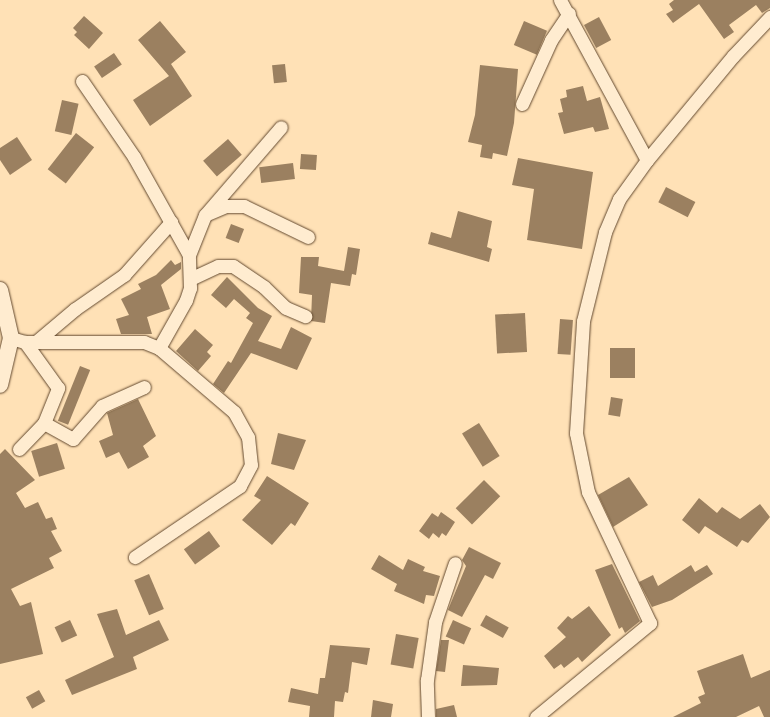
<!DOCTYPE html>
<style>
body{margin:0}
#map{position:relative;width:770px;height:717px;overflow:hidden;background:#ffe1b6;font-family:Alegreya,serif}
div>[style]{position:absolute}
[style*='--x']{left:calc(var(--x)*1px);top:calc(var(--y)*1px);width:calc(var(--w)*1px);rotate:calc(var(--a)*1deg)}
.building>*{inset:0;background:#9b8060;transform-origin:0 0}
.roads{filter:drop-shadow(0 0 1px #63492f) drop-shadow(0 0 1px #63492f)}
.minor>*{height:13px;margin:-6.5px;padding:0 6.5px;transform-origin:6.5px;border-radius:6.5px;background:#ffecd0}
.tertiary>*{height:16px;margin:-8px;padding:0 8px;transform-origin:8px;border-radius:8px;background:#ffecd0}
span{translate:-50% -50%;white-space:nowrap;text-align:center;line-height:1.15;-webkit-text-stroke:3px #ffecd0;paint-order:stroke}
</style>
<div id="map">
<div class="building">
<div style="clip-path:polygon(674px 0,770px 0,770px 8px,762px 13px,756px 5px,729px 25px,734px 32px,724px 39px,699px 4px,673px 23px,666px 14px,673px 10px,669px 4px)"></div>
<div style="clip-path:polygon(84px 16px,103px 33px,89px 49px,74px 35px,77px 32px,73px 28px)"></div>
<div style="left:599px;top:17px;width:26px;height:17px;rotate:62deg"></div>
<div style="clip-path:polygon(160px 21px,186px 52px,171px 64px,192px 96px,150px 126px,133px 100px,169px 76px,138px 40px)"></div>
<div style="left:524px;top:21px;width:25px;height:26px;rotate:23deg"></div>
<div style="left:114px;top:53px;width:14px;height:24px;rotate:56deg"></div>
<div style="left:285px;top:64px;width:18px;height:13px;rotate:84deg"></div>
<div style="clip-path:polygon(480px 65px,518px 69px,514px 123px,507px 156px,493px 153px,492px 159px,480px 157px,482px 145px,468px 142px,475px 115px)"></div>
<div style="clip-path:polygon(583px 86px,587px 101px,600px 97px,609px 129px,595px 132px,593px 127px,564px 134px,558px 113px,563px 112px,560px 99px,567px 97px,566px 90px)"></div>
<div style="left:62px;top:100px;width:17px;height:32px;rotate:13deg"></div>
<div style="left:76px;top:133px;width:23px;height:46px;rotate:38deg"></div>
<div style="clip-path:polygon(17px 137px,32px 160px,10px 175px,0 160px,0 148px)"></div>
<div style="left:228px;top:139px;width:21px;height:33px;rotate:49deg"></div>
<div style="left:301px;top:154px;width:16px;height:15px;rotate:4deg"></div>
<div style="clip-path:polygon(518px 158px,593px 172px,582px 249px,527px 240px,534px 189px,512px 185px)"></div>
<div style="left:293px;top:163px;width:16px;height:34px;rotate:83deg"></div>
<div style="left:666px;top:187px;width:33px;height:17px;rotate:27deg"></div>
<div style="clip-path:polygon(458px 211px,492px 221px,487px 247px,492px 249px,489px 262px,428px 244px,431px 232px,451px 238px)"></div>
<div style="left:231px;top:224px;width:14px;height:15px;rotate:21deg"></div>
<div style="clip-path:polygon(348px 247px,360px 249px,356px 275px,352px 274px,350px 286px,331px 283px,325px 323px,311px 321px,312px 295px,299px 293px,301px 257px,319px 257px,318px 266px,344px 271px)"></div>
<div style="clip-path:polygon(171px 260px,175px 265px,181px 262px,181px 269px,161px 285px,170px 309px,147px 317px,152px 334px,121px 334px,116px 319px,129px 315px,121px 299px,141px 289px,138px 284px,156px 275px)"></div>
<div style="clip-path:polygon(227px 277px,258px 308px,272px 316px,258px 341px,281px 349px,291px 327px,312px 338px,297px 370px,251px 353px,224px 393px,213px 384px,228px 361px,231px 363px,253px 323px,246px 318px,250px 313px,234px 299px,226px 308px,211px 295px)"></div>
<div style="left:525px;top:313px;width:39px;height:30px;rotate:87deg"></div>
<div style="left:560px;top:319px;width:13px;height:35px;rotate:4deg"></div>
<div style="clip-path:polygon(195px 329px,213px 345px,207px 352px,211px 356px,198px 371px,176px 351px)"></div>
<div style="left:610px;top:348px;width:25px;height:30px"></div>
<div style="left:80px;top:366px;width:11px;height:59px;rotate:22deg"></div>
<div style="left:611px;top:397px;width:12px;height:18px;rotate:9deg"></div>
<div style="clip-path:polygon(138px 399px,156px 436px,143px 446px,149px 457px,128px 469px,119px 452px,106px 458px,99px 441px,113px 435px,107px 413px)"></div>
<div style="left:479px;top:423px;width:39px;height:20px;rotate:58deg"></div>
<div style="clip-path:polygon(278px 433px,306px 440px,294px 470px,271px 464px)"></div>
<div style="left:57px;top:443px;width:27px;height:27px;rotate:73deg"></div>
<div style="clip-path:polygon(5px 449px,35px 480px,16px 493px,25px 508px,38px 502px,46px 519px,52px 517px,57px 529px,51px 531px,62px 551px,49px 558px,54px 568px,11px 589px,20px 606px,31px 602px,43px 654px,0 664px,0 454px)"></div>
<div style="clip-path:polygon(267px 476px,309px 503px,295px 526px,291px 523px,272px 545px,242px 520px,261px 500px,254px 496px)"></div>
<div style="clip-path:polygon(629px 477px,648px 505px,613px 527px,598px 495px)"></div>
<div style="left:484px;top:480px;width:23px;height:40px;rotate:45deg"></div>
<div style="clip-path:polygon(699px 498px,717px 513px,722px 507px,740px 519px,760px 504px,770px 517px,748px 543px,742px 540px,737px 547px,705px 526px,699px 534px,682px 520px)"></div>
<div style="clip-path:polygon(441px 512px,455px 522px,446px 536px,442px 533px,439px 538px,433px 533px,429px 539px,419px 531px,432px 513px,438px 517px)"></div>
<div style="left:209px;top:531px;width:19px;height:31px;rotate:54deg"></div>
<div style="clip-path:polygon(469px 547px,501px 563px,493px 579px,485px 575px,462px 617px,448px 610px,466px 566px,462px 560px)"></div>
<div style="clip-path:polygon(379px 555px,403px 570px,408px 559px,425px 567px,423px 571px,440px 576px,434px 596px,426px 595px,424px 604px,394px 591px,397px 584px,371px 569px)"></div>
<div style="clip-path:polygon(612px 564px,640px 621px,625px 633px,622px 627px,619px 629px,595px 570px)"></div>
<div style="clip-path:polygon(691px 565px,695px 572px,707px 565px,713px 574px,672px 600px,652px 607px,639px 582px,653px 575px,658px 586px)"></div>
<div style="left:149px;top:574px;width:38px;height:16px;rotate:67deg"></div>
<div style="clip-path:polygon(589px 606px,611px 635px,582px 662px,578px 657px,564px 668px,561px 664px,554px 669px,544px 656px,566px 637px,557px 628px,568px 616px,572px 619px)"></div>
<div style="clip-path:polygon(117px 609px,126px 635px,159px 620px,169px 640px,133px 657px,137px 669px,72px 695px,65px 680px,114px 657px,97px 614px)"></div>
<div style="left:486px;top:615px;width:26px;height:12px;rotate:29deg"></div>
<div style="left:70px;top:620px;width:17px;height:17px;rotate:65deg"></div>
<div style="left:453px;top:620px;width:20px;height:18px;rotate:24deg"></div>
<div style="left:396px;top:634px;width:23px;height:31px;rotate:10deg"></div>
<div style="clip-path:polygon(441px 640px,449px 640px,445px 672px,436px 671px)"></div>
<div style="clip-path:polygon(330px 645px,370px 648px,367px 665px,352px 662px,348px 693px,345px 692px,343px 702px,335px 701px,334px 717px,309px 717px,310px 706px,288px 702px,291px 688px,318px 694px,320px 678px,325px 678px)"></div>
<div style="clip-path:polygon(743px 654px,751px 678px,770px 670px,770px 717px,764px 717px,759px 706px,736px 717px,673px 717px,701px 703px,698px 697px,705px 694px,697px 671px)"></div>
<div style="clip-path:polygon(463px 665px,499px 668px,497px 685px,461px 686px)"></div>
<div style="left:39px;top:690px;width:13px;height:15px;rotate:61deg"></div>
<div style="clip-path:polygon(373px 700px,393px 704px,391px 717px,371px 717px)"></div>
<div style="clip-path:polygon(454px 705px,457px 717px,436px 717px,436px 709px)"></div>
</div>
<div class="roads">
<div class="minor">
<div style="--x:560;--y:0;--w:182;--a:61.5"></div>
<div style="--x:82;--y:81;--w:92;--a:55.6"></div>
<div style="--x:134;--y:157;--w:112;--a:60.7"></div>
<div style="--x:522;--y:104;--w:70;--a:-65.6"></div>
<div style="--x:551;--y:40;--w:32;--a:-56"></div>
<div style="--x:207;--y:214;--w:21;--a:-23"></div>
<div style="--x:226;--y:206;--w:18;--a:0"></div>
<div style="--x:244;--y:206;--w:71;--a:25.8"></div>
<div style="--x:190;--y:279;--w:31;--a:-25"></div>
<div style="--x:218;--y:266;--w:15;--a:0"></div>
<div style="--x:233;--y:266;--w:37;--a:34"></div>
<div style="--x:264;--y:287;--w:30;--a:44"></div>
<div style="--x:286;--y:308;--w:21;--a:23"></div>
<div style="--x:11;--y:338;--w:15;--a:16"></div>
<div style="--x:25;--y:342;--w:119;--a:0"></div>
<div style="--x:144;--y:342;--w:16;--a:22"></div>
<div style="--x:159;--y:348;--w:99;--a:40.5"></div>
<div style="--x:234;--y:412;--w:29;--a:61"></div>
<div style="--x:248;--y:437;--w:28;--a:84"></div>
<div style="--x:251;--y:465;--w:24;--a:118"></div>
<div style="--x:240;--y:486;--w:127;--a:145.9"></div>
<div style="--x:37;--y:341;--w:50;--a:-40.1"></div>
<div style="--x:75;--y:309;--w:60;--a:-34.8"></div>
<div style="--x:124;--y:275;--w:71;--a:-48.4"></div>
<div style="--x:159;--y:348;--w:55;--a:-60.6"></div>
<div style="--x:186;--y:300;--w:13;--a:-72"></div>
<div style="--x:190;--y:288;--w:33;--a:-92"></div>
<div style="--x:189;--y:255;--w:43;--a:-68.2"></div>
<div style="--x:205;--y:215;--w:116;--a:-49.2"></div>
<div style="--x:44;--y:423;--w:33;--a:29"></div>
<div style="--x:73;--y:439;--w:44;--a:-48.7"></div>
<div style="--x:102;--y:406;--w:46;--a:-24.3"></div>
<div style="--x:19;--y:449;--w:36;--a:-46"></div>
<div style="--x:44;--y:423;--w:38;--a:-68"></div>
<div style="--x:58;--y:388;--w:57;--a:-125.7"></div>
<div style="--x:428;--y:717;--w:37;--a:-92"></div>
<div style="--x:427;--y:680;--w:59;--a:-82.1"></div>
<div style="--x:435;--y:622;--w:62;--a:-71.3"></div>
<div style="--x:536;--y:717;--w:148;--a:-39.5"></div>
<div style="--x:650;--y:623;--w:145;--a:-115.3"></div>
<div style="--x:588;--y:492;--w:60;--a:-101.5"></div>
<div style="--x:576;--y:433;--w:112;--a:-86.4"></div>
<div style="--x:583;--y:321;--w:92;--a:-76.1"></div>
<div style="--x:605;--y:232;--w:36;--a:-67"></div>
<div style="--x:619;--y:199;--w:48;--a:-54.3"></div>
<div style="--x:647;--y:160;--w:135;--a:-50.4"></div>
<div style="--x:733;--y:56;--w:54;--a:-46.5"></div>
</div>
<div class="tertiary">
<div style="--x:0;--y:290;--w:49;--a:77.1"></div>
<div style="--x:11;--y:338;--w:48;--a:103.2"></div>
</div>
</div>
</div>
